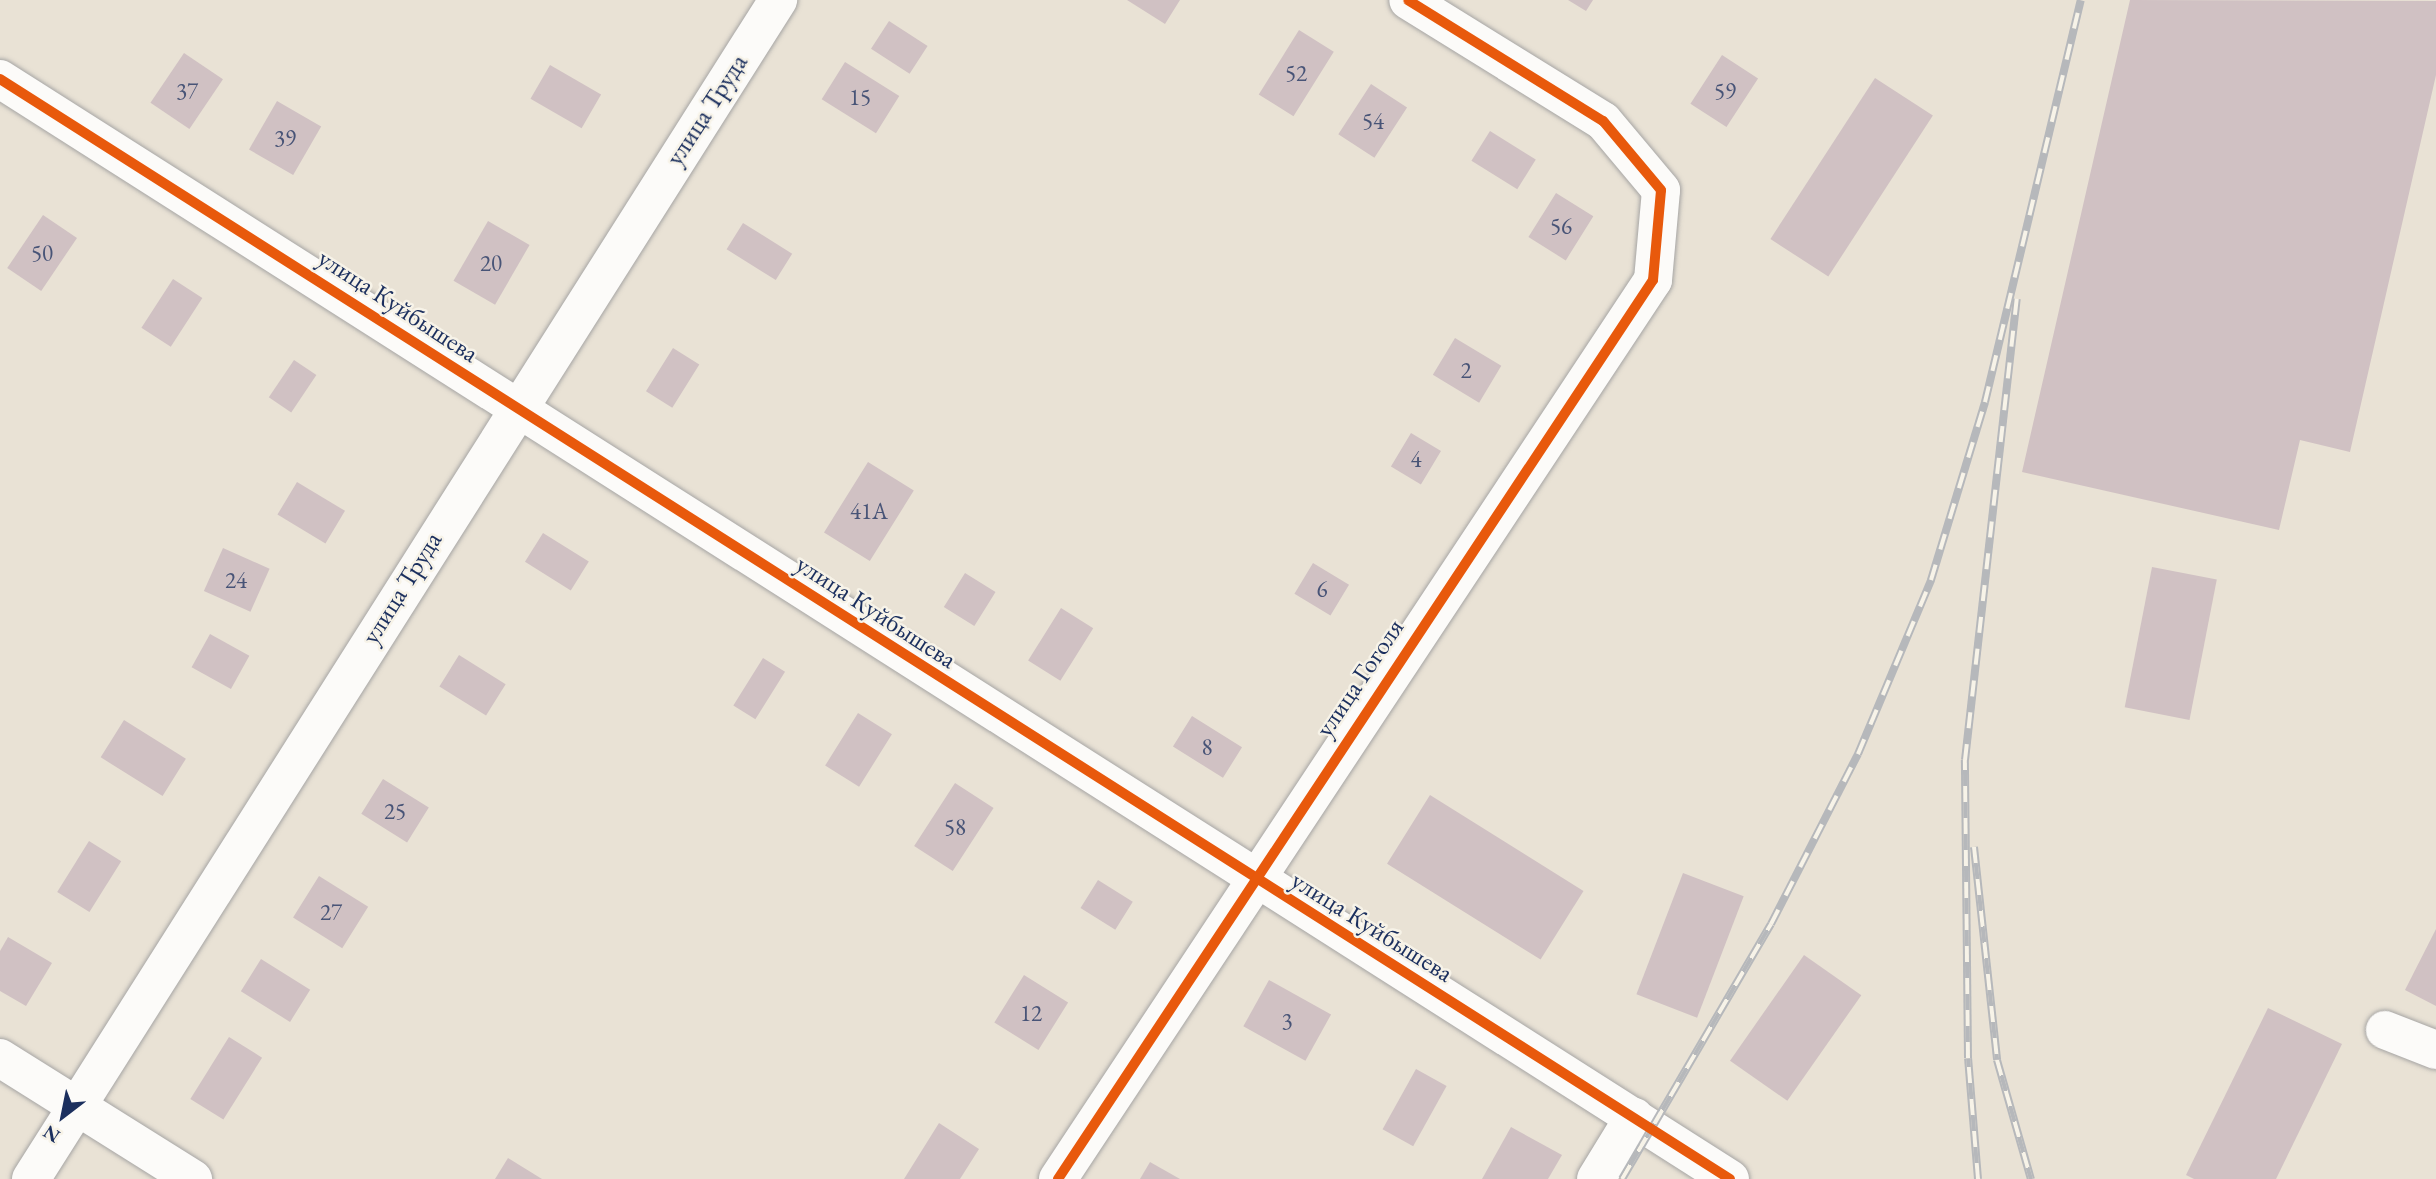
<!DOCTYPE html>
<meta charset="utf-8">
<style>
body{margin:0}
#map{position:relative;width:2436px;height:1179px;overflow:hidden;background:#e9e2d5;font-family:"EB Garamond",serif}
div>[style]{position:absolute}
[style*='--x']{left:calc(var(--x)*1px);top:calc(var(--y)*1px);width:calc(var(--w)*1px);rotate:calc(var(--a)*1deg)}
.building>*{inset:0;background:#d0c1c3;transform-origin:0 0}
.roads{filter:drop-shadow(0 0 2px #a6a5a4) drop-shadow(0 0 2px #a6a5a4)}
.minor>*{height:38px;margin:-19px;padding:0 19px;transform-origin:19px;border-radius:19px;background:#fcfbf9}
.rail>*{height:8px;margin-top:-4px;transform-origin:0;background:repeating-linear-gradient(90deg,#f7f3e8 0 16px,#b6b8bb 0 32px);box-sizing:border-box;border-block:2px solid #b6b8bb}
.cycleway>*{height:10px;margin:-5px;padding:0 5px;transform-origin:5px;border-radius:5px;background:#e8590c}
span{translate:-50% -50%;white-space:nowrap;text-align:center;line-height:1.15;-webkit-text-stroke:5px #f7f3e8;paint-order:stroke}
.number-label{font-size:23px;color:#485477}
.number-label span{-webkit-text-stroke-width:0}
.street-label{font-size:26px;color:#1b2f5e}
.north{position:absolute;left:28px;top:1081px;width:70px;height:70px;-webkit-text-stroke:5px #f7f3e8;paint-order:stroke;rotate:212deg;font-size:19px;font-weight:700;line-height:28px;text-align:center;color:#1b2f5e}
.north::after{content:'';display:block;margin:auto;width:24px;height:32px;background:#1b2f5e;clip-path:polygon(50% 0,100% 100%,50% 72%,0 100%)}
</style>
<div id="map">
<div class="building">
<div style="clip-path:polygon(1127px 0,1180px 0,1165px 24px)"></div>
<div style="clip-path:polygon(1568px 0,1593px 0,1586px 11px)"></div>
<div style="clip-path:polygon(2130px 0,2436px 1px,2436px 75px,2350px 452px,2300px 440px,2279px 530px,2022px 472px)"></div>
<div style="left:889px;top:21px;width:46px;height:33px;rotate:33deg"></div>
<div style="left:1299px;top:30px;width:41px;height:76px;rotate:32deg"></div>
<div style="left:184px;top:53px;width:47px;height:60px;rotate:34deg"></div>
<div style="left:1722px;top:55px;width:43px;height:58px;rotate:33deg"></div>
<div style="left:845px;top:62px;width:64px;height:44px;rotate:32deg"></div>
<div style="left:550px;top:65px;width:59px;height:39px;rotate:30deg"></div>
<div style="left:1875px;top:78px;width:69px;height:192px;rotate:33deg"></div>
<div style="left:1371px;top:84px;width:43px;height:60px;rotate:33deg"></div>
<div style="left:277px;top:101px;width:51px;height:56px;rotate:30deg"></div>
<div style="left:1490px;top:131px;width:54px;height:35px;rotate:32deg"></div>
<div style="left:1556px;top:193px;width:44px;height:52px;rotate:32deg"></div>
<div style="left:43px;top:215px;width:41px;height:64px;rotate:34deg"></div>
<div style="left:488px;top:221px;width:48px;height:69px;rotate:30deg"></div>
<div style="left:743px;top:223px;width:58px;height:31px;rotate:32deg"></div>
<div style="left:173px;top:279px;width:35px;height:58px;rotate:33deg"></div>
<div style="left:1455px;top:338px;width:54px;height:43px;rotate:31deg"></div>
<div style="left:673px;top:348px;width:31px;height:51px;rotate:32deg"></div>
<div style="left:294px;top:360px;width:27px;height:45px;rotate:34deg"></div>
<div style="left:1411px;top:433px;width:35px;height:39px;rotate:31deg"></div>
<div style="left:868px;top:462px;width:54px;height:83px;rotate:32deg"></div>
<div style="left:297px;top:482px;width:56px;height:38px;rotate:31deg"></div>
<div style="left:543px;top:533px;width:54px;height:34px;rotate:32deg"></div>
<div style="left:223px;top:548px;width:51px;height:47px;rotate:24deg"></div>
<div style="left:1313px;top:563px;width:42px;height:36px;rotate:31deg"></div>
<div style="left:2152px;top:567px;width:66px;height:143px;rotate:11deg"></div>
<div style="left:965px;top:573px;width:36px;height:40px;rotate:32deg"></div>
<div style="left:1061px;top:608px;width:38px;height:62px;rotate:32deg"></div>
<div style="left:210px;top:634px;width:45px;height:38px;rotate:29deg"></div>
<div style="left:459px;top:655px;width:55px;height:37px;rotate:32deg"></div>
<div style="left:763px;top:658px;width:26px;height:56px;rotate:32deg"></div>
<div style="left:858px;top:713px;width:40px;height:62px;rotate:32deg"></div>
<div style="left:1192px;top:716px;width:59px;height:36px;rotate:32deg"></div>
<div style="left:124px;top:720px;width:73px;height:44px;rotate:32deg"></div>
<div style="left:383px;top:779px;width:54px;height:41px;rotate:32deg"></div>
<div style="left:955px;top:783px;width:46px;height:75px;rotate:33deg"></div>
<div style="left:1430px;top:795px;width:181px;height:81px;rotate:32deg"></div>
<div style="left:89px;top:841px;width:38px;height:60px;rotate:32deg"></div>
<div style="left:1683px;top:873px;width:65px;height:130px;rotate:21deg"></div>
<div style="left:319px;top:876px;width:58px;height:49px;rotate:32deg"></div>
<div style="left:1098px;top:880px;width:41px;height:33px;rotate:32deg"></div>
<div style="clip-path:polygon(2436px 929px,2436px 1006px,2405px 990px)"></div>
<div style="clip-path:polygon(8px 937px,52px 963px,26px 1006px,0 991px,0 951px)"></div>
<div style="left:1804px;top:955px;width:70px;height:129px;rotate:35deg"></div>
<div style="left:261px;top:959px;width:58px;height:38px;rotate:32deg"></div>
<div style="left:1024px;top:975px;width:52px;height:56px;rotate:32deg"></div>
<div style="left:1269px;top:980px;width:71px;height:53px;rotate:29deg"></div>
<div style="clip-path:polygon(2268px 1008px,2342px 1044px,2276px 1179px,2194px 1179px,2186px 1175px)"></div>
<div style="left:229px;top:1037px;width:39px;height:73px;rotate:32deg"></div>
<div style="left:1416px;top:1069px;width:35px;height:69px;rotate:29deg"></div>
<div style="clip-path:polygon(939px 1123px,979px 1149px,960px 1179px,904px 1179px)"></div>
<div style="clip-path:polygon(1511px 1127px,1562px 1155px,1548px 1179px,1482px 1179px)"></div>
<div style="clip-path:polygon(508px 1158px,542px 1179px,495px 1179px)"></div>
<div style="clip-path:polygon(1150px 1162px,1180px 1179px,1140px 1179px)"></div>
</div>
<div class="roads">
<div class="minor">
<div style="--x:0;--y:79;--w:2050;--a:32.45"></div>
<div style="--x:2385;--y:1030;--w:55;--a:21.4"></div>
<div style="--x:0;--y:1058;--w:228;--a:32.1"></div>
<div style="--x:31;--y:1179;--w:1396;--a:-57.64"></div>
<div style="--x:1058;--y:1179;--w:1078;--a:-56.5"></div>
<div style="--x:1653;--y:280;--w:90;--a:-84.9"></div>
<div style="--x:1661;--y:190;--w:90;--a:-130"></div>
<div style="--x:1603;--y:121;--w:229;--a:-148.2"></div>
<div style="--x:1596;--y:1179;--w:73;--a:-58.5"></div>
</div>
</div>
<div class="rail">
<div style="--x:1974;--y:847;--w:214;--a:83.8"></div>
<div style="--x:1997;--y:1060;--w:124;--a:74.1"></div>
<div style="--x:1622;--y:1179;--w:295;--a:-59.7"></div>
<div style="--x:1771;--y:924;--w:191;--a:-62.9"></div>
<div style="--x:1858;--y:754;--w:189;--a:-67.2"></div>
<div style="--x:1931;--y:580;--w:186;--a:-73.1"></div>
<div style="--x:1985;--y:402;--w:413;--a:-76.6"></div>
<div style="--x:1978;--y:1179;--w:121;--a:-94.7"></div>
<div style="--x:1968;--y:1058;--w:298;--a:-90.6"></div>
<div style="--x:1965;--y:760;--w:464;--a:-83.6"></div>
</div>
<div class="cycleway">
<div style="--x:0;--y:79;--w:2050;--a:32.45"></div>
<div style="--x:1058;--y:1179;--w:1078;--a:-56.5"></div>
<div style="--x:1653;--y:280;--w:90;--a:-84.9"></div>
<div style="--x:1661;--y:190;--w:90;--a:-130"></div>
<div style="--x:1603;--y:121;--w:229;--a:-148.2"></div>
</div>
<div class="number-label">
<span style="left:1296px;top:73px">52</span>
<span style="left:187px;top:91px">37</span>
<span style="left:1725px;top:91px">59</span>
<span style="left:860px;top:97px">15</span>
<span style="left:1373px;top:121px">54</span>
<span style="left:285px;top:138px">39</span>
<span style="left:1561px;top:226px">56</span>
<span style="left:42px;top:253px">50</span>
<span style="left:491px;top:263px">20</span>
<span style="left:1466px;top:370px">2</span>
<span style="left:1416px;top:459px">4</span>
<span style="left:869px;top:511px">41А</span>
<span style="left:236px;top:580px">24</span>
<span style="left:1322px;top:589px">6</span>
<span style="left:1207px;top:747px">8</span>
<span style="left:395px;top:811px">25</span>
<span style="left:955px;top:827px">58</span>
<span style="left:331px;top:912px">27</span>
<span style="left:1031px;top:1013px">12</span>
<span style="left:1287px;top:1021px">3</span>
</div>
<div class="street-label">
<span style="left:707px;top:110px;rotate:-57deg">улица Труда</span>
<span style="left:398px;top:306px;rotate:33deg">улица Куйбышева</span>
<span style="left:402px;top:588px;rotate:-58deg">улица Труда</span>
<span style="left:876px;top:612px;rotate:33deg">улица Куйбышева</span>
<span style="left:1360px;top:678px;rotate:-56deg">улица Гоголя</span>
<span style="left:1372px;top:927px;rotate:32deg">улица Куйбышева</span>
</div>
<div class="north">N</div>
</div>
